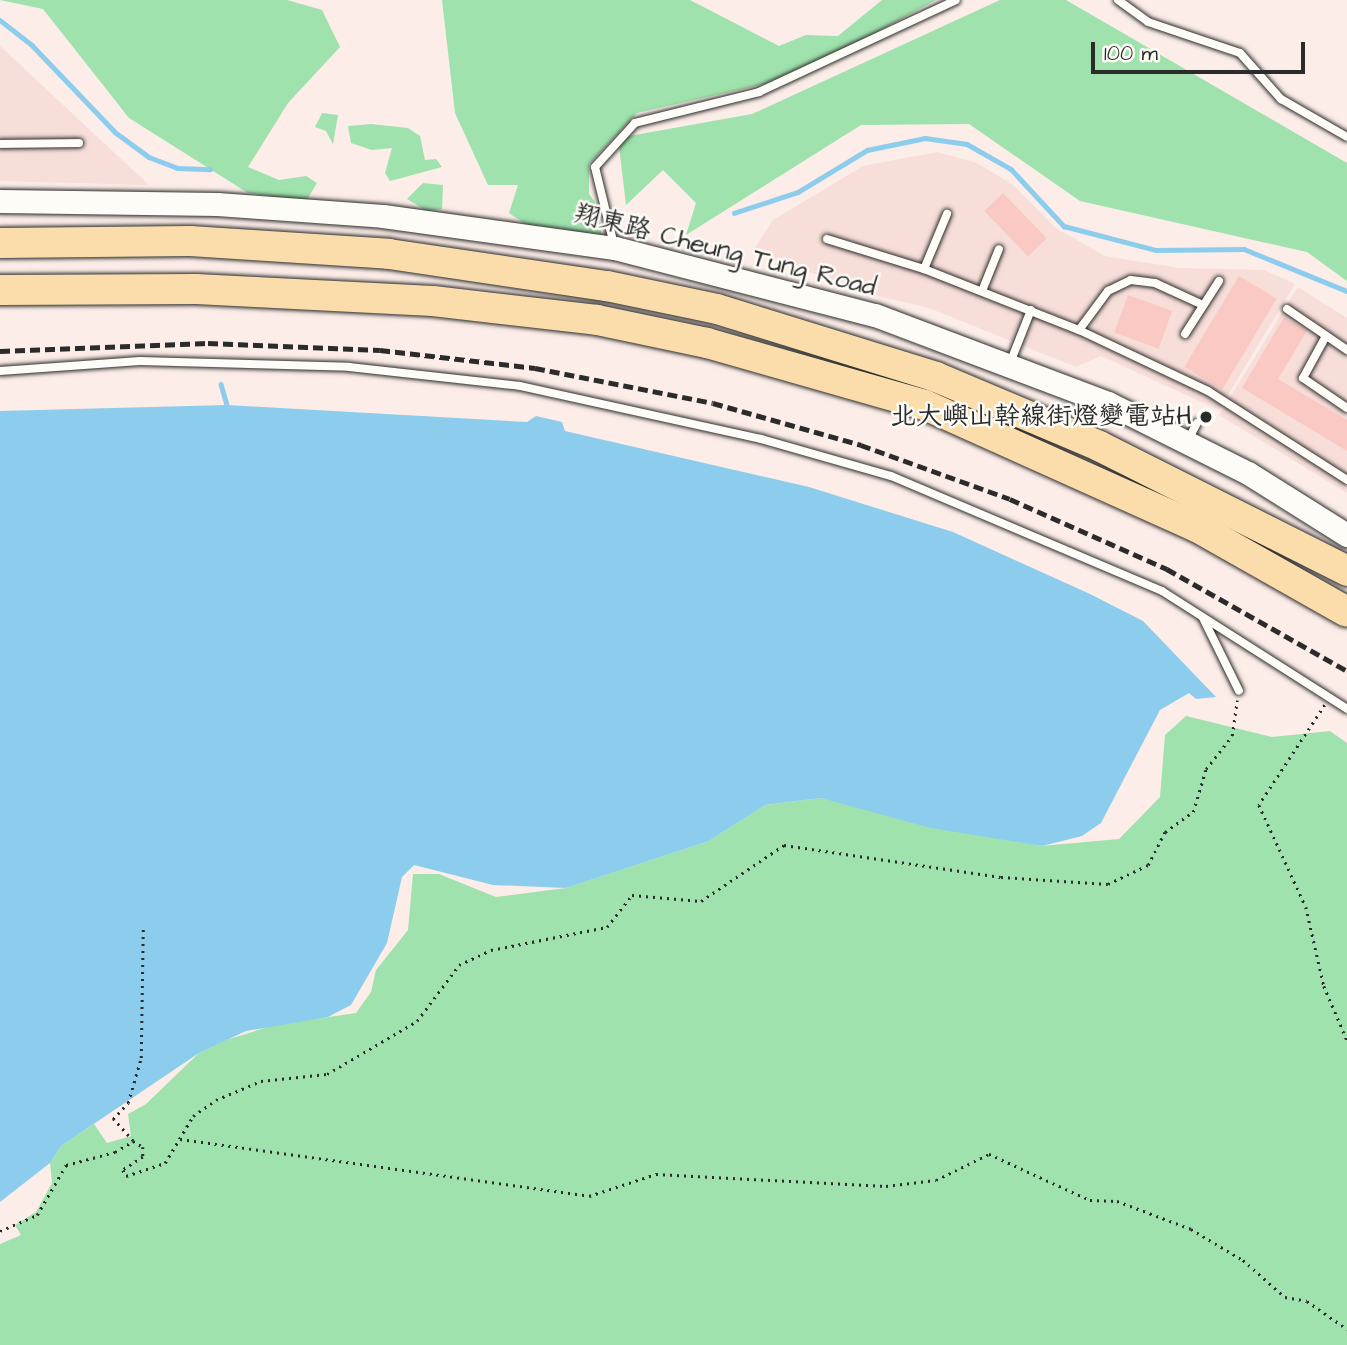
<!DOCTYPE html>
<meta charset="utf-8">
<style>
body{margin:0}
#map{position:relative;width:1347px;height:1345px;overflow:hidden;background:#fcede8;font-family:"Architects Daughter","LXGW WenKai TC",sans-serif}
div>[style]{position:absolute}
[style*='--x']{left:calc(var(--x)*1px);top:calc(var(--y)*1px);width:calc(var(--w)*1px);rotate:calc(var(--a)*1deg)}
.built>*{inset:0;background:#f7ded9}
.green>*{inset:0;background:#9fe2ad}
.water>*{inset:0;background:#8ccdee}
.stream>*{height:4.5px;margin:-2.25px;padding:0 2.25px;transform-origin:2.25px;border-radius:2.25px;background:#8ccdee}
.building>*{inset:0;background:#fac9c4;transform-origin:0 0}
.path>*{height:2.5px;margin-top:-1.25px;transform-origin:0;background:repeating-linear-gradient(90deg,#2b2b2b 0 2px,transparent 0 7px)}
.roads{filter:drop-shadow(0 0 2px #2b2b2b) drop-shadow(0 0 2px #2b2b2b)}
.service>*{height:8px;margin:-4px;padding:0 4px;transform-origin:4px;border-radius:4px;background:#fdfcf7}
.secondary>*{height:23px;margin:-11.5px;padding:0 11.5px;transform-origin:11.5px;border-radius:11.5px;background:#fdfcf7}
.motorway>*{height:30px;margin:-15px;padding:0 15px;transform-origin:15px;border-radius:15px;background:#faddab}
.rail>*{height:4.5px;margin-top:-2.25px;transform-origin:0;background:repeating-linear-gradient(90deg,#2b2b2b 0 10px,transparent 0 15px)}
.dots>*{width:19px;height:19px;translate:-50% -50%;box-sizing:border-box;border:4px solid #fdfcf7;border-radius:50%}
span{translate:-50% -50%;white-space:nowrap;text-align:center;line-height:1.15;-webkit-text-stroke:5px #fdfcf7;paint-order:stroke}
.street-label{font-size:26px;color:#2b2b2b}
.poi-label{font-size:26px;color:#2b2b2b}
.right{translate:-100% -50%;text-align:right}
.scale{position:absolute;left:1091px;top:42px;width:214px;height:32px;box-sizing:border-box;border:4px solid #2b2b2b;border-top:0;padding-left:9px;font-size:21px;line-height:24px;white-space:nowrap;color:#2b2b2b;-webkit-text-stroke:5px #fdfcf7;paint-order:stroke}
</style>
<div id="map">
<div class="built">
<div style="clip-path:polygon(0 46px,149px 185px,0 181px)"></div>
<div style="clip-path:polygon(937px 152px,977px 163px,1013px 185px,1057px 229px,1105px 256px,1179px 268px,1264px 270px,1295px 284px,1219px 410px,1101px 356px,1076px 367px,929px 308px,878px 296px,752px 252px,773px 220px,863px 166px)"></div>
<div style="clip-path:polygon(1298px 287px,1347px 318px,1347px 493px,1219px 415px)"></div>
</div>
<div class="green">
<div style="clip-path:polygon(0 0,287px 0,322px 10px,340px 47px,288px 103px,248px 167px,279px 180px,306px 176px,317px 183px,306px 201px,248px 193px,129px 118px,43px 9px)"></div>
<div style="clip-path:polygon(442px 0,690px 0,779px 46px,806px 35px,838px 36px,882px 0,936px 0,791px 78px,637px 113px,589px 164px,589px 194px,597px 205px,602px 237px,528px 226px,509px 213px,518px 185px,488px 185px,455px 113px)"></div>
<div style="clip-path:polygon(1000px 0,1066px 0,1347px 163px,1347px 281px,1307px 252px,1080px 201px,969px 124px,861px 125px,686px 235px,696px 203px,663px 170px,626px 205px,618px 138px,752px 114px)"></div>
<div style="clip-path:polygon(322px 113px,338px 115px,333px 144px,326px 131px,315px 127px)"></div>
<div style="clip-path:polygon(371px 124px,408px 128px,420px 136px,425px 160px,436px 159px,442px 167px,390px 181px,385px 173px,392px 148px,372px 150px,351px 143px,348px 126px)"></div>
<div style="clip-path:polygon(423px 183px,443px 185px,442px 209px,427px 211px,407px 199px)"></div>
<div style="clip-path:polygon(1186px 716px,1272px 737px,1330px 731px,1347px 743px,1347px 1345px,0 1345px,0 1244px,21px 1235px,15px 1225px,36px 1212px,52px 1183px,50px 1163px,61px 1146px,94px 1124px,107px 1143px,131px 1136px,128px 1114px,146px 1104px,199px 1053px,226px 1040px,274px 1025px,356px 1013px,371px 992px,376px 970px,408px 930px,413px 874px,439px 874px,496px 897px,566px 888px,709px 841px,765px 805px,821px 798px,1041px 846px,1119px 839px,1160px 797px,1165px 735px)"></div>
</div>
<div class="water">
<div style="clip-path:polygon(227px 405px,527px 422px,536px 416px,562px 422px,565px 431px,809px 487px,953px 532px,1090px 594px,1143px 621px,1216px 697px,1196px 699px,1189px 693px,1160px 710px,1101px 823px,1082px 836px,1042px 846px,931px 828px,821px 798px,765px 805px,709px 841px,566px 888px,493px 885px,414px 865px,402px 877px,387px 943px,351px 1005px,328px 1017px,246px 1031px,199px 1053px,61px 1146px,50px 1163px,0 1202px,0 411px)"></div>
</div>
<div class="stream">
<div style="--x:0;--y:20;--w:41;--a:38"></div>
<div style="--x:32;--y:45;--w:120;--a:46.3"></div>
<div style="--x:115;--y:132;--w:42;--a:36.3"></div>
<div style="--x:149;--y:157;--w:30;--a:21"></div>
<div style="--x:177;--y:168;--w:33;--a:2"></div>
<div style="--x:734;--y:213;--w:67;--a:-18.2"></div>
<div style="--x:798;--y:192;--w:81;--a:-31.3"></div>
<div style="--x:867;--y:150;--w:59;--a:-11.7"></div>
<div style="--x:925;--y:138;--w:42;--a:8.1"></div>
<div style="--x:967;--y:144;--w:51;--a:29.6"></div>
<div style="--x:1011;--y:169;--w:78;--a:47.1"></div>
<div style="--x:1064;--y:226;--w:95;--a:14.6"></div>
<div style="--x:1156;--y:250;--w:88;--a:-0.7"></div>
<div style="--x:1244;--y:249;--w:111;--a:22.2"></div>
<div style="--x:221;--y:384;--w:22;--a:74"></div>
</div>
<div class="building">
<div style="left:1003px;top:193px;width:63px;height:26px;rotate:46deg"></div>
<div style="left:1239px;top:276px;width:44px;height:106px;rotate:31deg"></div>
<div style="left:1128px;top:295px;width:47px;height:40px;rotate:20deg"></div>
<div style="clip-path:polygon(1284px 317px,1307px 331px,1278px 379px,1347px 420px,1347px 451px,1242px 388px)"></div>
<div style="left:1202px;top:409px;width:14px;height:12px;rotate:25deg"></div>
</div>
<div class="path">
<div style="--x:1325;--y:705;--w:120;--a:123.4"></div>
<div style="--x:1259;--y:805;--w:112;--a:65.3"></div>
<div style="--x:1306;--y:907;--w:81;--a:77.2"></div>
<div style="--x:1324;--y:986;--w:59;--a:66.9"></div>
<div style="--x:180;--y:1139;--w:413;--a:7.9"></div>
<div style="--x:589;--y:1196;--w:71;--a:-18.2"></div>
<div style="--x:656;--y:1174;--w:230;--a:3"></div>
<div style="--x:886;--y:1186;--w:50;--a:-6.8"></div>
<div style="--x:936;--y:1180;--w:59;--a:-26.1"></div>
<div style="--x:989;--y:1154;--w:111;--a:24.5"></div>
<div style="--x:1090;--y:1200;--w:27;--a:2"></div>
<div style="--x:1117;--y:1201;--w:79;--a:20.7"></div>
<div style="--x:1191;--y:1229;--w:61;--a:30.8"></div>
<div style="--x:1243;--y:1260;--w:56;--a:41.4"></div>
<div style="--x:1285;--y:1297;--w:22;--a:10"></div>
<div style="--x:1307;--y:1301;--w:49;--a:35"></div>
<div style="--x:133;--y:1141;--w:30;--a:-132"></div>
<div style="--x:113;--y:1119;--w:22;--a:-47"></div>
<div style="--x:128;--y:1103;--w:47;--a:-73.9"></div>
<div style="--x:141;--y:1058;--w:130;--a:-89.1"></div>
<div style="--x:0;--y:1231;--w:40;--a:-23.4"></div>
<div style="--x:37;--y:1215;--w:58;--a:-59.9"></div>
<div style="--x:66;--y:1165;--w:51;--a:-14.9"></div>
<div style="--x:115;--y:1152;--w:21;--a:-31"></div>
<div style="--x:133;--y:1141;--w:12;--a:31"></div>
<div style="--x:143;--y:1147;--w:10;--a:90"></div>
<div style="--x:143;--y:1157;--w:24;--a:147"></div>
<div style="--x:123;--y:1170;--w:7;--a:63"></div>
<div style="--x:126;--y:1176;--w:41;--a:-18.4"></div>
<div style="--x:165;--y:1163;--w:55;--a:-59.2"></div>
<div style="--x:193;--y:1116;--w:28;--a:-35"></div>
<div style="--x:216;--y:1100;--w:49;--a:-22.9"></div>
<div style="--x:261;--y:1081;--w:66;--a:-6.1"></div>
<div style="--x:327;--y:1074;--w:104;--a:-30.5"></div>
<div style="--x:417;--y:1021;--w:70;--a:-53.1"></div>
<div style="--x:459;--y:965;--w:35;--a:-25"></div>
<div style="--x:491;--y:950;--w:118;--a:-11.2"></div>
<div style="--x:607;--y:927;--w:41;--a:-52"></div>
<div style="--x:632;--y:895;--w:69;--a:5"></div>
<div style="--x:701;--y:901;--w:100;--a:-34"></div>
<div style="--x:784;--y:845;--w:219;--a:8.4"></div>
<div style="--x:1001;--y:877;--w:107;--a:3.7"></div>
<div style="--x:1108;--y:884;--w:44;--a:-25.4"></div>
<div style="--x:1148;--y:865;--w:37;--a:-63"></div>
<div style="--x:1165;--y:832;--w:34;--a:-36"></div>
<div style="--x:1193;--y:812;--w:45;--a:-73.2"></div>
<div style="--x:1206;--y:769;--w:42;--a:-51.8"></div>
<div style="--x:1232;--y:736;--w:36;--a:-82"></div>
</div>
<div class="roads">
<div class="service">
<div style="--x:1118;--y:0;--w:37;--a:36"></div>
<div style="--x:1148;--y:22;--w:97;--a:18.6"></div>
<div style="--x:1240;--y:53;--w:62;--a:48.3"></div>
<div style="--x:1281;--y:99;--w:76;--a:29.9"></div>
<div style="--x:0;--y:144;--w:79;--a:-0.7"></div>
<div style="--x:827;--y:239;--w:102;--a:17.2"></div>
<div style="--x:924;--y:269;--w:167;--a:21.5"></div>
<div style="--x:1079;--y:330;--w:143;--a:25.3"></div>
<div style="--x:1208;--y:391;--w:165;--a:32.6"></div>
<div style="--x:614;--y:245;--w:80;--a:-103.7"></div>
<div style="--x:595;--y:167;--w:59;--a:-47.7"></div>
<div style="--x:635;--y:123;--w:128;--a:-14"></div>
<div style="--x:759;--y:92;--w:217;--a:-25"></div>
<div style="--x:924;--y:269;--w:60;--a:-67.3"></div>
<div style="--x:982;--y:291;--w:45;--a:-68"></div>
<div style="--x:1287;--y:309;--w:73;--a:34.3"></div>
<div style="--x:1079;--y:330;--w:49;--a:-53.4"></div>
<div style="--x:1108;--y:291;--w:25;--a:-26"></div>
<div style="--x:1131;--y:280;--w:24;--a:7"></div>
<div style="--x:1155;--y:283;--w:53;--a:24.6"></div>
<div style="--x:1185;--y:334;--w:63;--a:-57.3"></div>
<div style="--x:1326;--y:336;--w:48;--a:118.7"></div>
<div style="--x:1303;--y:378;--w:53;--a:34.3"></div>
<div style="--x:1010;--y:363;--w:57;--a:-68.4"></div>
<div style="--x:0;--y:371;--w:140;--a:-4.1"></div>
<div style="--x:140;--y:361;--w:209;--a:1.6"></div>
<div style="--x:349;--y:367;--w:172;--a:6.3"></div>
<div style="--x:520;--y:386;--w:247;--a:12.4"></div>
<div style="--x:761;--y:439;--w:135;--a:15.9"></div>
<div style="--x:891;--y:476;--w:294;--a:23"></div>
<div style="--x:1162;--y:591;--w:219;--a:32.5"></div>
<div style="--x:1188;--y:440;--w:19;--a:-62"></div>
<div style="--x:1203;--y:618;--w:81;--a:63.7"></div>
</div>
<div class="secondary">
<div style="--x:0;--y:201;--w:217;--a:0.8"></div>
<div style="--x:217;--y:204;--w:166;--a:4.1"></div>
<div style="--x:383;--y:216;--w:234;--a:7.9"></div>
<div style="--x:615;--y:248;--w:268;--a:14.5"></div>
<div style="--x:875;--y:315;--w:249;--a:20.7"></div>
<div style="--x:1108;--y:403;--w:157;--a:26.6"></div>
<div style="--x:1248;--y:473;--w:117;--a:32.1"></div>
</div>
<div class="motorway">
<div style="--x:0;--y:243;--w:190;--a:-0.6"></div>
<div style="--x:190;--y:241;--w:199;--a:3.7"></div>
<div style="--x:389;--y:254;--w:220;--a:8.4"></div>
<div style="--x:607;--y:286;--w:112;--a:11.8"></div>
<div style="--x:717;--y:309;--w:229;--a:17.2"></div>
<div style="--x:936;--y:377;--w:177;--a:22.9"></div>
<div style="--x:1099;--y:446;--w:278;--a:26.7"></div>
<div style="--x:0;--y:290;--w:196;--a:-0.3"></div>
<div style="--x:196;--y:289;--w:237;--a:2.9"></div>
<div style="--x:433;--y:301;--w:165;--a:6.6"></div>
<div style="--x:597;--y:320;--w:112;--a:11.8"></div>
<div style="--x:707;--y:343;--w:227;--a:15.9"></div>
<div style="--x:925;--y:405;--w:298;--a:24.2"></div>
<div style="--x:1197;--y:527;--w:172;--a:29.5"></div>
</div>
</div>
<div class="rail">
<div style="--x:0;--y:351;--w:208;--a:-2.2"></div>
<div style="--x:208;--y:343;--w:172;--a:2.3"></div>
<div style="--x:380;--y:350;--w:156;--a:6.6"></div>
<div style="--x:535;--y:368;--w:181;--a:11.1"></div>
<div style="--x:713;--y:403;--w:154;--a:15.8"></div>
<div style="--x:861;--y:445;--w:158;--a:19.9"></div>
<div style="--x:1010;--y:499;--w:172;--a:24"></div>
<div style="--x:1167;--y:569;--w:207;--a:29.5"></div>
</div>
<div class="dots">
<div style="left:1206px;top:417px;background:#2b2b2b"></div>
</div>
<div class="street-label">
<span style="left:725px;top:251px;rotate:14deg">翔東路 Cheung Tung Road</span>
</div>
<div class="poi-label">
<span class="right" style="left:1192px;top:417px">北大嶼山幹線街燈變電站H</span>
</div>
<div class="scale">100 m</div>
</div>
